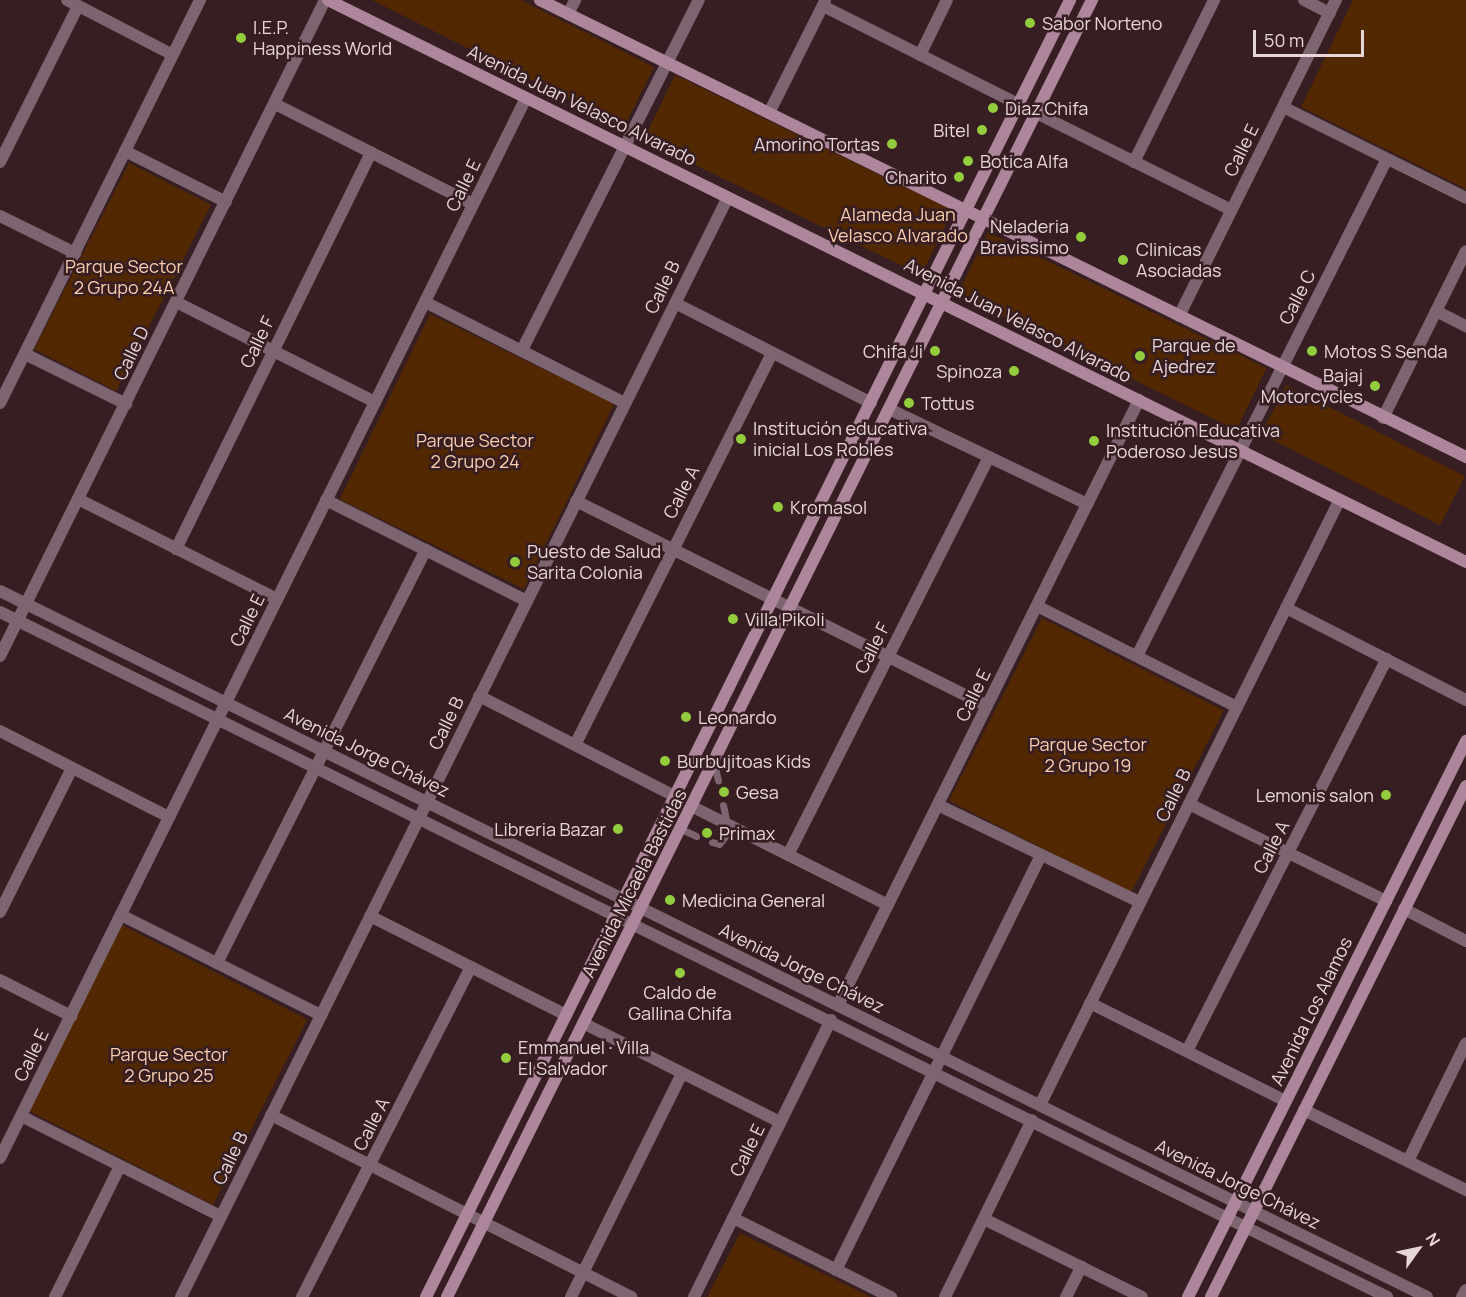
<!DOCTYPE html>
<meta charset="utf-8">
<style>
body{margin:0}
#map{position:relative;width:1466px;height:1297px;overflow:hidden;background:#361e22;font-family:Manrope,sans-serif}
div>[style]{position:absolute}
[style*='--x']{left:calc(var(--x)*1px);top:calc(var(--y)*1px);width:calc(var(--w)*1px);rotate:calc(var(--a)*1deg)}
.green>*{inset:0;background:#512801;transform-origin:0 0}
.lane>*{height:7px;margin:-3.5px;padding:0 3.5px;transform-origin:3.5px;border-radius:3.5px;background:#7c6470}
.street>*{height:12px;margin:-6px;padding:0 6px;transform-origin:6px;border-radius:6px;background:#7c6470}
.secondary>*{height:12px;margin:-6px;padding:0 6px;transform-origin:6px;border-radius:6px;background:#ad869b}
.dots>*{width:16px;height:16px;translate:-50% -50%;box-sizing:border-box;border:3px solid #361e22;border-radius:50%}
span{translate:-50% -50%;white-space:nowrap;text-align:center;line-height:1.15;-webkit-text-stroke:5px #361e22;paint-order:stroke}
.poi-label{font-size:18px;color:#e7d6d8}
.left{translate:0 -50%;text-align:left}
.right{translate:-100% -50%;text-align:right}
.street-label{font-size:18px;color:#e7d6d8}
.park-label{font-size:18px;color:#facdae}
.north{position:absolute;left:1388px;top:1219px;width:60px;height:60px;-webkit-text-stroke:4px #361e22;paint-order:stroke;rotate:57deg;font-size:16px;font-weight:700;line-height:24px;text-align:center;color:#e7d6d8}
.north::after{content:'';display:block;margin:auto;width:21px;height:27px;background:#e7d6d8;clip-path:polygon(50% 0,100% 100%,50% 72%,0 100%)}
.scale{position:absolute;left:1253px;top:30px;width:111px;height:27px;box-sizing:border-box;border:3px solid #e7d6d8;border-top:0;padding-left:8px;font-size:18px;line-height:21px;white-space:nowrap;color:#e7d6d8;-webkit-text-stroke:4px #361e22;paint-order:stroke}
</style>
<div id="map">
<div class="green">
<div style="clip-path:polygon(372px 0,521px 0,654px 67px,624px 127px)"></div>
<div style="clip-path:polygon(1353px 0,1466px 0,1466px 189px,1301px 107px)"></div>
<div style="left:675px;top:75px;width:309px;height:72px;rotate:26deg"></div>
<div style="left:129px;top:163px;width:92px;height:209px;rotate:27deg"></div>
<div style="left:988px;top:232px;width:310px;height:69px;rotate:26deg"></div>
<div style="left:430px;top:314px;width:205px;height:206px;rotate:26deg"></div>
<div style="left:1286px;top:385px;width:201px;height:55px;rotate:27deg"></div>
<div style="left:1042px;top:618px;width:204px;height:205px;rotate:27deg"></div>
<div style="left:122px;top:925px;width:208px;height:208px;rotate:27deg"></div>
<div style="clip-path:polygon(740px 1233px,871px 1297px,707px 1297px)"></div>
</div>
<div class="lane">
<div style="--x:714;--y:763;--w:18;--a:77"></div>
<div style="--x:723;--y:805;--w:19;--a:78"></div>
<div style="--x:681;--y:829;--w:17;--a:25"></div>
<div style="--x:712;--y:842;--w:7;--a:16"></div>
<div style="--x:719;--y:844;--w:22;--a:-51"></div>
</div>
<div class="street">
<div style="--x:67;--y:0;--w:119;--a:27.4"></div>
<div style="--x:1304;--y:0;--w:29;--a:27"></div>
<div style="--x:823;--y:6;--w:220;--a:26.7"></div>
<div style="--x:568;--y:14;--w:16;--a:-63"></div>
<div style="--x:920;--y:55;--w:61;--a:-63.9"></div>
<div style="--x:275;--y:104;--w:222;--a:26.8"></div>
<div style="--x:1283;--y:107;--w:204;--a:26.4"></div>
<div style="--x:769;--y:113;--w:125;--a:-63.4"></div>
<div style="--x:1036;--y:113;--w:218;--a:26.4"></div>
<div style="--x:125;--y:151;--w:113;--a:26.8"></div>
<div style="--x:0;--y:162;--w:174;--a:-63.4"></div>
<div style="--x:1134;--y:162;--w:181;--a:-63.7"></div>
<div style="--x:0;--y:216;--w:84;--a:26.3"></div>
<div style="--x:176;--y:302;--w:223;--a:26.7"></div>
<div style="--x:425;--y:302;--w:224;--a:26.8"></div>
<div style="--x:675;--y:303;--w:220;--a:27"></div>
<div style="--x:1436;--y:311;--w:34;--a:27"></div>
<div style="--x:1179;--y:316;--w:353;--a:-63.6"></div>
<div style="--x:522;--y:350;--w:392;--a:-63.2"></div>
<div style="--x:25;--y:354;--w:113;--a:26.3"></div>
<div style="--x:0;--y:403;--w:450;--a:-63.6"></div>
<div style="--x:889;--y:409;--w:220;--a:25.6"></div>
<div style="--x:1383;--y:418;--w:186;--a:-63.6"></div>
<div style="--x:78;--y:499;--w:223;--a:26.7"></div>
<div style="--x:326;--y:500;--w:225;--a:26.7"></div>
<div style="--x:576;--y:501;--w:459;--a:26.5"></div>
<div style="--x:176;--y:549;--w:442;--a:-63.8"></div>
<div style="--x:0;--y:591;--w:1592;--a:26.32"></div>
<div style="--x:1037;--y:606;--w:224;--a:26.8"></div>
<div style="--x:1286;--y:608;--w:202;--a:27.1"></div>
<div style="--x:0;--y:612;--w:1547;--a:26.28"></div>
<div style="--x:0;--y:656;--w:732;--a:-63.64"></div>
<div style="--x:1137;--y:656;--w:556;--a:-63.3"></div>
<div style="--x:479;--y:696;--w:219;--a:27.1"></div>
<div style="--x:0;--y:731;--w:190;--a:27"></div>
<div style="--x:575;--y:745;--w:439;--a:-63.3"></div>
<div style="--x:1189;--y:804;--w:220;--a:26.2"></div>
<div style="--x:938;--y:805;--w:224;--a:25.7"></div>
<div style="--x:693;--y:807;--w:218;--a:26.7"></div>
<div style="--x:788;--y:855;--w:446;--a:-63.2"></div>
<div style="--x:1404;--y:909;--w:70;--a:27.3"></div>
<div style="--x:0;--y:912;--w:161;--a:-63.4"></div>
<div style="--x:121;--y:915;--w:224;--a:26.6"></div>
<div style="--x:370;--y:916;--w:220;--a:26.8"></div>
<div style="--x:217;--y:963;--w:463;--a:-63.2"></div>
<div style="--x:0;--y:980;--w:80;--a:26.9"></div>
<div style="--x:1090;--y:1003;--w:219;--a:26.6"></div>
<div style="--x:838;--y:1005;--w:676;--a:-63.55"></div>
<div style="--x:583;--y:1023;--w:220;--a:26.7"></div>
<div style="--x:1187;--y:1051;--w:440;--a:-63"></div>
<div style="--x:1040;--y:1105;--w:674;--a:-63.66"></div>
<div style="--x:1304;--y:1110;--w:181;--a:26.3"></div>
<div style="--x:271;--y:1115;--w:404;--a:26.8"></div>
<div style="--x:21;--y:1116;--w:224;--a:26.6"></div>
<div style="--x:0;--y:1158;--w:1183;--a:-63.61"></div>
<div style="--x:1408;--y:1161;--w:131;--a:-63.8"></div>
<div style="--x:733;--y:1218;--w:177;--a:26.6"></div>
<div style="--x:984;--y:1219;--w:176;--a:26.3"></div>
<div style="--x:836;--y:1270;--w:463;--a:-63.7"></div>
<div style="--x:55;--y:1297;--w:146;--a:-63.6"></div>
<div style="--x:181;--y:1297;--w:1228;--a:-63.56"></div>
<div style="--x:302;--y:1297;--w:371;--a:-62.9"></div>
<div style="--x:571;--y:1297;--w:250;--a:-63.6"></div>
<div style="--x:694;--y:1297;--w:309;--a:-63.7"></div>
<div style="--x:945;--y:1297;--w:197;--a:-63.8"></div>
<div style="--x:1066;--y:1297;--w:34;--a:-63"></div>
<div style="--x:1462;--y:1297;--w:8;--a:-60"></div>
</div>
<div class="secondary">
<div style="--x:328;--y:0;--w:1269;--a:26.28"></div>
<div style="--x:540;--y:0;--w:1033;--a:26.27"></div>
<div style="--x:426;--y:1297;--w:1448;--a:-63.59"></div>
<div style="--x:447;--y:1297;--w:1449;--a:-63.56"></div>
<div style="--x:1188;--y:1297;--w:622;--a:-63.43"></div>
<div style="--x:1211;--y:1297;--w:571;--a:-63.48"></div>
</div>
<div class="dots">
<div style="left:1030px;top:23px;background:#93cc3d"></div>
<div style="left:241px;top:38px;background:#93cc3d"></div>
<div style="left:993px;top:108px;background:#93cc3d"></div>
<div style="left:982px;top:130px;background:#93cc3d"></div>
<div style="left:892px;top:144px;background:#93cc3d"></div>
<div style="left:968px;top:161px;background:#93cc3d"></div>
<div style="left:959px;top:177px;background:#93cc3d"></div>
<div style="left:1081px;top:237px;background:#93cc3d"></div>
<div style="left:1123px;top:260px;background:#93cc3d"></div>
<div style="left:935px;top:351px;background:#93cc3d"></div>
<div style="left:1312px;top:351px;background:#93cc3d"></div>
<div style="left:1140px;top:356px;background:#93cc3d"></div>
<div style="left:1014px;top:371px;background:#93cc3d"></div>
<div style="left:1375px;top:386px;background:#93cc3d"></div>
<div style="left:909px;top:403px;background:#93cc3d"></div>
<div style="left:741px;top:439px;background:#93cc3d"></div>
<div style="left:1094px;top:441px;background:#93cc3d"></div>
<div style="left:778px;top:507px;background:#93cc3d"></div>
<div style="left:515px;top:562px;background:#93cc3d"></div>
<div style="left:733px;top:619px;background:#93cc3d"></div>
<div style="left:686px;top:717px;background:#93cc3d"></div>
<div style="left:665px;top:761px;background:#93cc3d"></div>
<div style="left:724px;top:792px;background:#93cc3d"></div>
<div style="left:1386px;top:795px;background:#93cc3d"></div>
<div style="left:618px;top:829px;background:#93cc3d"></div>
<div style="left:707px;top:833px;background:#93cc3d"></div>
<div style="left:670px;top:900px;background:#93cc3d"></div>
<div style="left:680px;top:973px;background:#93cc3d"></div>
<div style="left:506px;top:1058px;background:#93cc3d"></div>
</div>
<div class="poi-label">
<span class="left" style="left:1042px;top:23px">Sabor Norteno</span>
<span class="left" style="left:253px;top:38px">I.E.P.<br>Happiness World</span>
<span class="left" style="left:1005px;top:108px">Diaz Chifa</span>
<span class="right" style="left:970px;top:130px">Bitel</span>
<span class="right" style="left:880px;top:144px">Amorino Tortas</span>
<span class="left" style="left:980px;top:161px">Botica Alfa</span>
<span class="right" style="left:947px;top:177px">Charito</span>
<span class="right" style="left:1069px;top:237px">Neladeria<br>Bravissimo</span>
<span class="left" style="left:1136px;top:260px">Clinicas<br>Asociadas</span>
<span class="left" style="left:1152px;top:356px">Parque de<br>Ajedrez</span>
<span class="right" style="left:923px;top:351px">Chifa Ji</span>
<span class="left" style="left:1324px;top:351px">Motos S Senda</span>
<span class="right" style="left:1002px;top:371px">Spinoza</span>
<span class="right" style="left:1363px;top:386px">Bajaj<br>Motorcycles</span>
<span class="left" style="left:921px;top:403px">Tottus</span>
<span class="left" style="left:753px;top:439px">Institución educativa<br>inicial Los Robles</span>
<span class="left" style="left:1106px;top:441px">Institución Educativa<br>Poderoso Jesus</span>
<span class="left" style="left:790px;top:507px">Kromasol</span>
<span class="left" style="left:527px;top:562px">Puesto de Salud<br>Sarita Colonia</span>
<span class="left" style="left:745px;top:619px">Villa Pikoli</span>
<span class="left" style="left:698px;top:717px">Leonardo</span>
<span class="left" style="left:677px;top:761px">Burbujitoas Kids</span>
<span class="left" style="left:736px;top:792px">Gesa</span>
<span class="right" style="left:1374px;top:795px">Lemonis salon</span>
<span class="right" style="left:606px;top:829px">Libreria Bazar</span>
<span class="left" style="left:719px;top:833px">Primax</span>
<span class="left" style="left:682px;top:900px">Medicina General</span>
<span style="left:680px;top:1003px">Caldo de<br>Gallina Chifa</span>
<span class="left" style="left:518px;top:1058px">Emmanuel · Villa<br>El Salvador</span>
</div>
<div class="street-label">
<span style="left:582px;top:105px;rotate:26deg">Avenida Juan Velasco Alvarado</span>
<span style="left:1241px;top:150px;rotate:-64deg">Calle E</span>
<span style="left:463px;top:185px;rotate:-64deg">Calle E</span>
<span style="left:662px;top:287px;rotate:-64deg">Calle B</span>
<span style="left:1297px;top:297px;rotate:-63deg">Calle C</span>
<span style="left:1018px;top:320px;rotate:27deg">Avenida Juan Velasco Alvarado</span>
<span style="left:257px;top:342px;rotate:-64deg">Calle F</span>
<span style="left:131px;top:353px;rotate:-64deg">Calle D</span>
<span style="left:681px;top:492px;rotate:-63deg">Calle A</span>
<span style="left:247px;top:620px;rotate:-64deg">Calle E</span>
<span style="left:872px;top:648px;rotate:-63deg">Calle F</span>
<span style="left:973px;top:695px;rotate:-64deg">Calle E</span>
<span style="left:446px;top:723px;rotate:-64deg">Calle B</span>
<span style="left:367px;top:752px;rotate:26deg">Avenida Jorge Chávez</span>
<span style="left:1173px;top:795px;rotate:-64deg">Calle B</span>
<span style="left:1271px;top:847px;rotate:-63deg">Calle A</span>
<span style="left:634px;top:883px;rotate:-63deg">Avenida Micaela Bastidas</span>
<span style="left:802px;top:968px;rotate:26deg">Avenida Jorge Chávez</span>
<span style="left:1311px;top:1011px;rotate:-64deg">Avenida Los Alamos</span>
<span style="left:31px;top:1055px;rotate:-64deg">Calle E</span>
<span style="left:371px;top:1124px;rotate:-63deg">Calle A</span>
<span style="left:747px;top:1150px;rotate:-64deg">Calle E</span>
<span style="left:230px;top:1158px;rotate:-64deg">Calle B</span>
<span style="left:1238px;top:1184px;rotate:26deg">Avenida Jorge Chávez</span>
</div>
<div class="park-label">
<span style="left:898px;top:225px">Alameda Juan<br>Velasco Alvarado</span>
<span style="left:124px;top:277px">Parque Sector<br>2 Grupo 24A</span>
<span style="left:475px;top:451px">Parque Sector<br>2 Grupo 24</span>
<span style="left:1088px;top:755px">Parque Sector<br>2 Grupo 19</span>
<span style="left:169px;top:1065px">Parque Sector<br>2 Grupo 25</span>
</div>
<div class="north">N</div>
<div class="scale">50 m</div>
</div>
